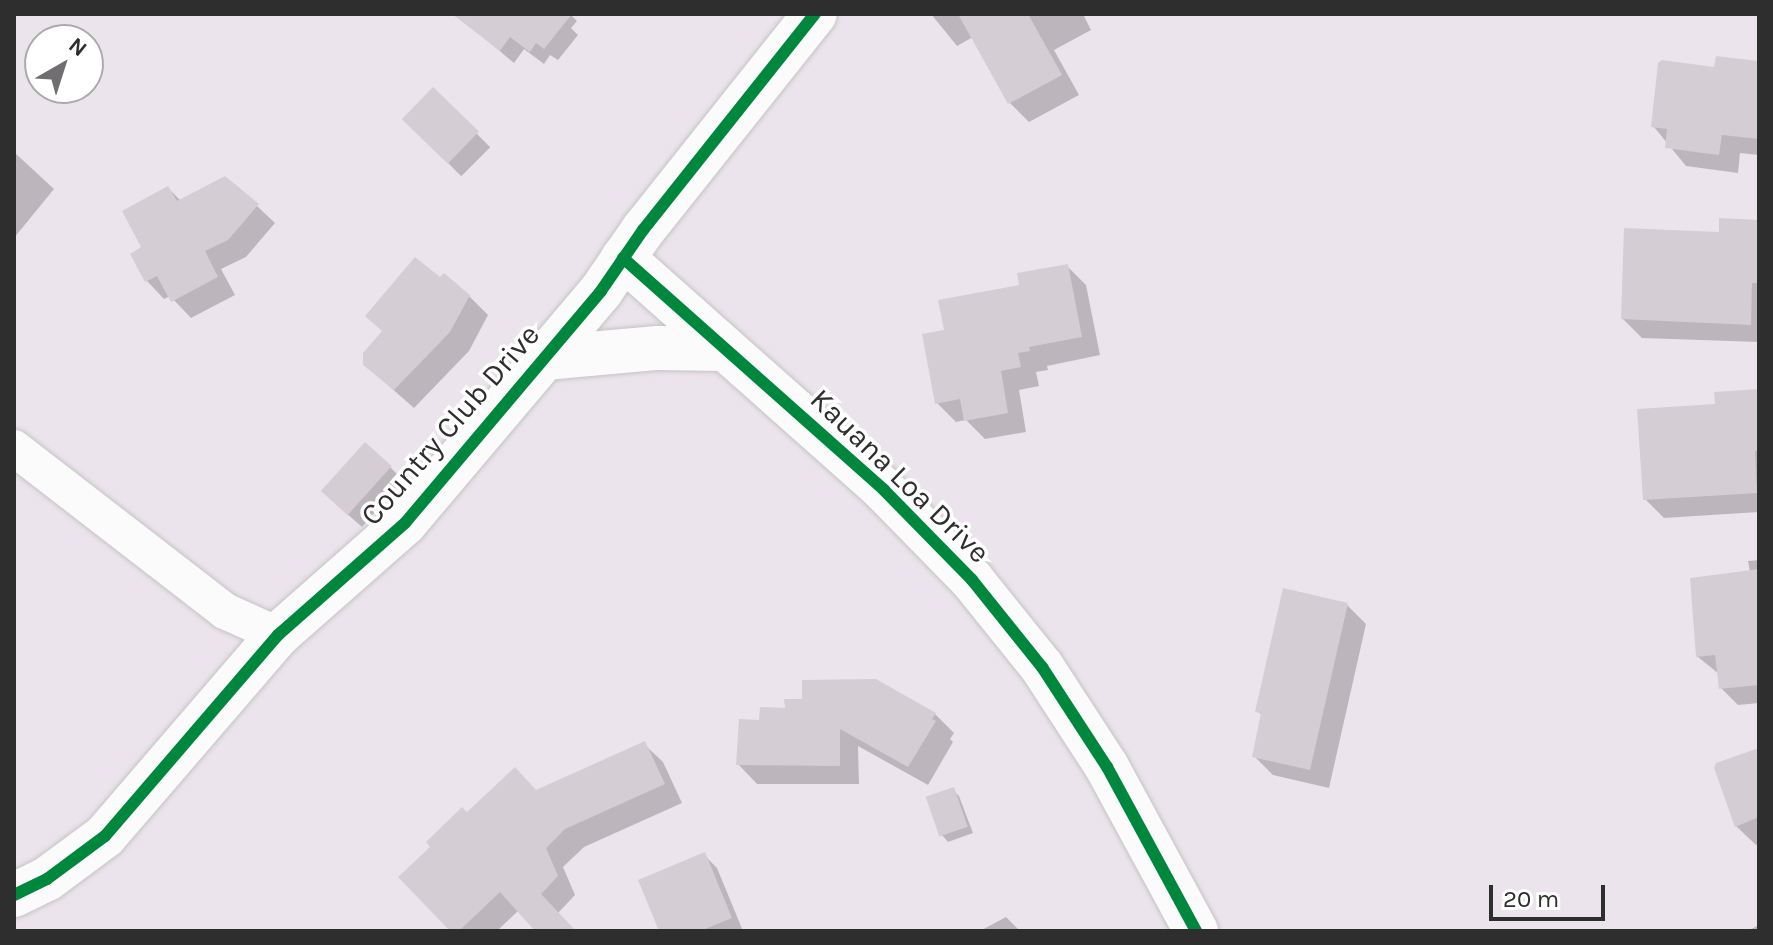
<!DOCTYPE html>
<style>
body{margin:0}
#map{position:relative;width:1773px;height:945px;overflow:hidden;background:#ece4ec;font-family:Karla,sans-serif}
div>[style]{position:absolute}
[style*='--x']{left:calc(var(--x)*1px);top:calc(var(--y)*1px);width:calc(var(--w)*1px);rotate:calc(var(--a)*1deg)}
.shadow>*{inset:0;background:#0003;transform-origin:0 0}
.building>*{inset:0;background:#d4ced4;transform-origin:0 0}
.roads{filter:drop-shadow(0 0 2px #c4c3c4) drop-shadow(0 0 2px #c4c3c4)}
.street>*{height:36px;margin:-18px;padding:0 18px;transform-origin:18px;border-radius:18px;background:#fcfbfc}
.secondary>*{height:44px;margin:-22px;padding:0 22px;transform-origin:22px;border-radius:22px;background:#fcfbfc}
.cycleway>*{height:12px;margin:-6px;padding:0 6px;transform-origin:6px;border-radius:6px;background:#00873e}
span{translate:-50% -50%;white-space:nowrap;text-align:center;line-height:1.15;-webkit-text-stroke:7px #fff;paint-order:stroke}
.street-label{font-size:30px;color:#2e2e2e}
.frame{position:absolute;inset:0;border:16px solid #2e2e2e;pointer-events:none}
.north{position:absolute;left:24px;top:24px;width:80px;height:80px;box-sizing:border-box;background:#fff;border:2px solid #ababab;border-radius:50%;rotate:39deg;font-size:22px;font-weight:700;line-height:32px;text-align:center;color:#2e2e2e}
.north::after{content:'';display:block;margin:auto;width:28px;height:36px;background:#706e70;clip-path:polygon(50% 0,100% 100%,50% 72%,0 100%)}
.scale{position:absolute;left:1489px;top:885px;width:116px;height:36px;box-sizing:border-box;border:4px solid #2e2e2e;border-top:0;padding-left:10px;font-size:24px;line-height:28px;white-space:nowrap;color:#2e2e2e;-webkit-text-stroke:6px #fff;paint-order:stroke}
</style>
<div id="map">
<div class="shadow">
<div style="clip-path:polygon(476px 14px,570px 14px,577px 21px,571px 28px,578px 35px,558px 60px,550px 55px,544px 64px,524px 49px,514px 63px,470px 26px)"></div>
<div style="clip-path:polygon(931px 14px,1083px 14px,1091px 30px,1054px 50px,1079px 95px,1029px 122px,1010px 103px,973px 37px,957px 46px)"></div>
<div style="clip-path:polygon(1759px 63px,1759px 155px,1740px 153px,1738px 173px,1686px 166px,1654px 127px)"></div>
<div style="left:433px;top:90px;width:81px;height:41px;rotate:45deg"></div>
<div style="clip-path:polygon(14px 152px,54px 189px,14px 238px)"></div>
<div style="clip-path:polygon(168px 188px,181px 201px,257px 206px,275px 223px,246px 257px,221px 269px,235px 295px,191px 318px,170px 296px,164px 299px,147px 281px,144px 248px)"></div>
<div style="clip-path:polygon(1759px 222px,1759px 342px,1642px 338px,1623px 319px,1721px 234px)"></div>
<div style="clip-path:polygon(1067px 266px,1086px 285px,1100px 355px,1047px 366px,1048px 370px,1036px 372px,1039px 386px,1019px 390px,1026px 432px,985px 439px,966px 420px,956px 422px,937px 403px,947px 331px,1021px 287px)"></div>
<div style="clip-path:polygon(441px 280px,469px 296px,488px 315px,469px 351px,414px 408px,365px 365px,383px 332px)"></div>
<div style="clip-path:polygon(1759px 391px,1759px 512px,1664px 518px,1645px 499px,1717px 405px)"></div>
<div style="clip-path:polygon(390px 467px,403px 480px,362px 527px,336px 504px)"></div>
<div style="clip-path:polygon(1759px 560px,1759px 703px,1738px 705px,1721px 688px,1719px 674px,1698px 657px,1750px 572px,1748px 561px)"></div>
<div style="clip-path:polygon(1347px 605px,1366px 624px,1329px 788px,1273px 775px,1254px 756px,1263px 716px,1257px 711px)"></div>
<div style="clip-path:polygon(935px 714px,954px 733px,950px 739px,953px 742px,928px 785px,858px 746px,859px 784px,757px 784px,738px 764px,741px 722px)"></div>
<div style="clip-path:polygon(644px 744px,663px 762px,682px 803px,584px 847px,563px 867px,575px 895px,558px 913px,574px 931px,537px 931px,519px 910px,497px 931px,453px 931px,467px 815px,537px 792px)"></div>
<div style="clip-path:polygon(1759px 750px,1759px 843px,1756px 845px,1736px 826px)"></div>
<div style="clip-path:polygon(953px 790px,959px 796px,973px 833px,948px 842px,942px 835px)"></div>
<div style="clip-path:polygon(704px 855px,717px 868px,743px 931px,661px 931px)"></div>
<div style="clip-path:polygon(1006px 917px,1020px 931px,980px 931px)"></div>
<div style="clip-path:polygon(1759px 925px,1759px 931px,1747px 931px)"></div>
</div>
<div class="building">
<div style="clip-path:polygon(452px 14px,572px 14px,544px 49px,536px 43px,530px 52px,510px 37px,500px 51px)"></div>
<div style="clip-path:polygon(958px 14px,1028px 14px,1062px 75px,1008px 104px)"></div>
<div style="clip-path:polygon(1716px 56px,1759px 61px,1759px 139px,1722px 135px,1719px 155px,1665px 148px,1667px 129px,1651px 127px,1658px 63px,1662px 60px,1714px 67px)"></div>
<div style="left:433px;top:87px;width:64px;height:45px;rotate:44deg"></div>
<div style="clip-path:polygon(225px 176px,259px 204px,228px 240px,205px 251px,218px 277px,171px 302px,157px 276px,145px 282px,130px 254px,141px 247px,122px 211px,168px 186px,177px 201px)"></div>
<div style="clip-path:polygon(1719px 218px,1759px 220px,1759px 283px,1752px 283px,1751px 325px,1621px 319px,1624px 228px,1719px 232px)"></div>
<div style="clip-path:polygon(415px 257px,440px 277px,444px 273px,470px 295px,450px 332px,394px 390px,363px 365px,363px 353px,382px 331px,365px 316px)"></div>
<div style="clip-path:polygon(1068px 264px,1082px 337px,1029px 347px,1030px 351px,1018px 353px,1021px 367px,1001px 371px,1008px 413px,964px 421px,960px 399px,935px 404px,922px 334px,944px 330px,938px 300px,1019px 285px,1017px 273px)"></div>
<div style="clip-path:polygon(1759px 389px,1759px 451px,1755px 451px,1757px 493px,1643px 500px,1637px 409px,1715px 404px,1714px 392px)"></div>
<div style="left:365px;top:442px;width:36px;height:66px;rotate:42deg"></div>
<div style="clip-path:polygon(1759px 569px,1759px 685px,1719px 689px,1715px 655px,1696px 657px,1690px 578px)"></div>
<div style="clip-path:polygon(1283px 588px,1348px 603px,1310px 770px,1252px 757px,1261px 713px,1255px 712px)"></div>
<div style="clip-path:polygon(876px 679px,936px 713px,932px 719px,936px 721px,908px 767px,840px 729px,840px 766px,736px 765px,739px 719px,759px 720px,760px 707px,785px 708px,784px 699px,802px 699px,802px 680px)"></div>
<div style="clip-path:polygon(645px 741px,665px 784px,565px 829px,546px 848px,558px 876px,541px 894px,576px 931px,535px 931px,500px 892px,459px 931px,450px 931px,398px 877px,430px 847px,426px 842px,462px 807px,467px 812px,515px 767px,536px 790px)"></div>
<div style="clip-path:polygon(1759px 748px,1759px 817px,1735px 827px,1714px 768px,1716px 763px)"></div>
<div style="left:954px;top:787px;width:42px;height:30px;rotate:71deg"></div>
<div style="clip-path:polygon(705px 852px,732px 918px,700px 931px,659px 931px,638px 880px)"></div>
</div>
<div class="roads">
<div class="street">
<div style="--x:14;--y:448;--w:267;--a:37.7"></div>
<div style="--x:225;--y:611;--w:58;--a:24.4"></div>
</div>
<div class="secondary">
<div style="--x:623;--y:258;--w:349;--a:41.6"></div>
<div style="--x:884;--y:490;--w:126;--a:45.6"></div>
<div style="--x:972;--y:580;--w:112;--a:51.2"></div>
<div style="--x:1042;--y:667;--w:119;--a:57"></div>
<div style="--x:1107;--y:767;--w:187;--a:61.5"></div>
<div style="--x:545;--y:358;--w:113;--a:-5.1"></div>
<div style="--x:658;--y:348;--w:67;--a:0.9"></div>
<div style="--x:14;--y:895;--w:37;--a:-26"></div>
<div style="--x:47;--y:879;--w:72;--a:-36.6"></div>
<div style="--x:105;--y:836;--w:265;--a:-49.3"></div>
<div style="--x:278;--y:635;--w:169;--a:-41.4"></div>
<div style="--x:405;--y:523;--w:304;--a:-49.8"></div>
<div style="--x:601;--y:291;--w:74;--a:-55.5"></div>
<div style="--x:643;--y:230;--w:276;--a:-51.5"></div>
</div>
</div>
<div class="cycleway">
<div style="--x:623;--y:258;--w:349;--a:41.6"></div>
<div style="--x:884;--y:490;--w:126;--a:45.6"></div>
<div style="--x:972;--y:580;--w:112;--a:51.2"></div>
<div style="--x:1042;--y:667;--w:119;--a:57"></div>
<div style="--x:1107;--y:767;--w:187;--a:61.5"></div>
<div style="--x:14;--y:895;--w:37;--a:-26"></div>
<div style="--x:47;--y:879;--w:72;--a:-36.6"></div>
<div style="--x:105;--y:836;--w:265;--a:-49.3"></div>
<div style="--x:278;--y:635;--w:169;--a:-41.4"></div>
<div style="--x:405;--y:523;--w:304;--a:-49.8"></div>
<div style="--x:601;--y:291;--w:74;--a:-55.5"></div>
<div style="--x:643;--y:230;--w:276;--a:-51.5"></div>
</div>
<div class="street-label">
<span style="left:450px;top:425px;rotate:-49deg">Country Club Drive</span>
<span style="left:900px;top:476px;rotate:44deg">Kauana Loa Drive</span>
</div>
<div class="frame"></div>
<div class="north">N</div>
<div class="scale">20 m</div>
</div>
